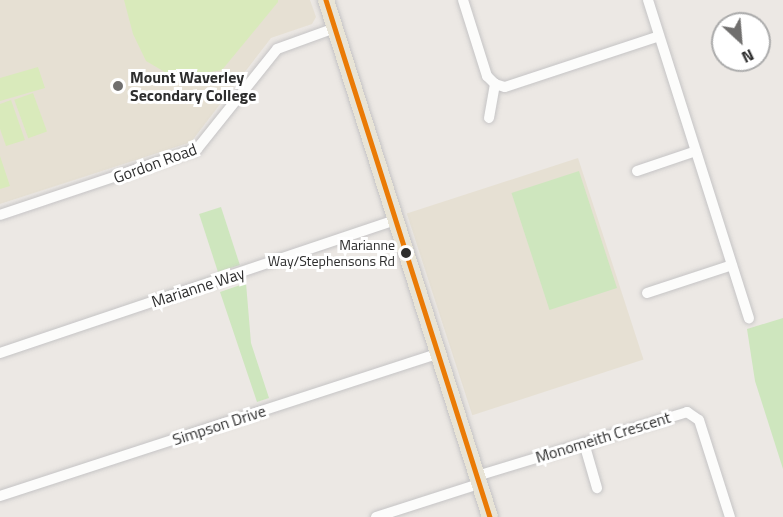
<!DOCTYPE html>
<style>
body{margin:0}
#map{position:relative;width:783px;height:517px;overflow:hidden;background:#ece8e4;font-family:"Titillium Web",sans-serif}
div>[style]{position:absolute}
[style*='--x']{left:calc(var(--x)*1px);top:calc(var(--y)*1px);width:calc(var(--w)*1px);rotate:calc(var(--a)*1deg)}
.education>*{inset:0;background:#e6e0d3;transform-origin:0 0}
.green>*{inset:0;background:#cee6be;transform-origin:0 0}
.pitch>*{inset:0;background:#d9eabb;transform-origin:0 0}
.roads{filter:drop-shadow(0 0 2px #c5c4c5) drop-shadow(0 0 2px #c5c4c5)}
.minor>*{height:10px;margin:-5px;padding:0 5px;transform-origin:5px;border-radius:5px;background:#fcfcfb}
.primary>*{height:16px;margin:-8px;padding:0 8px;transform-origin:8px;border-radius:8px;background:#e8e4d6}
.bus-1>*{height:4.5px;margin:-2.25px;padding:0 2.25px;transform-origin:2.25px;border-radius:2.25px;background:#ea7a05}
.dots>*{width:16px;height:16px;translate:-50% -50%;box-sizing:border-box;border:3px solid #fff;border-radius:50%}
span{translate:-50% -50%;white-space:nowrap;text-align:center;line-height:1.15;-webkit-text-stroke:6px #fff;paint-order:stroke}
.bus-label{font-size:14px;color:#2e2e2e}
.right{translate:-100% -50%;text-align:right}
.poi-label{font-size:16px;color:#2e2e2e;font-weight:700}
.left{translate:0 -50%;text-align:left}
.street-label{font-size:16px;color:#2e2e2e}
.north{position:absolute;left:711px;top:12px;width:60px;height:60px;box-sizing:border-box;background:#fff;border:2px solid #ababab;border-radius:50%;rotate:154deg;font-size:16px;font-weight:700;line-height:24px;text-align:center;color:#2e2e2e}
.north::after{content:'';display:block;margin:auto;width:21px;height:27px;background:#706f6e;clip-path:polygon(50% 0,100% 100%,50% 72%,0 100%)}
</style>
<div id="map">
<div class="education">
<div style="clip-path:polygon(0 0,310px 0,316px 17px,312px 24px,271px 38px,191px 142px,0 204px)"></div>
<div style="left:578px;top:158px;width:212px;height:180px;rotate:72deg"></div>
</div>
<div class="green">
<div style="left:579px;top:171px;width:123px;height:71px;rotate:72deg"></div>
<div style="left:221px;top:207px;width:61px;height:23px;rotate:72deg"></div>
<div style="clip-path:polygon(246px 283px,251px 343px,269px 398px,257px 402px,220px 292px)"></div>
<div style="clip-path:polygon(783px 318px,783px 469px,755px 381px,747px 329px)"></div>
</div>
<div class="pitch">
<div style="clip-path:polygon(124px 0,278px 0,278px 2px,222px 70px,175px 78px,146px 61px,133px 34px)"></div>
<div style="clip-path:polygon(38px 67px,45px 88px,0 101px,0 78px)"></div>
<div style="left:33px;top:93px;width:41px;height:20px;rotate:70deg"></div>
<div style="clip-path:polygon(11px 100px,25px 140px,6px 146px,0 129px,0 104px)"></div>
<div style="clip-path:polygon(0 156px,10px 186px,0 189px)"></div>
</div>
<div class="roads">
<div class="minor">
<div style="--x:463;--y:0;--w:80;--a:72.5"></div>
<div style="--x:487;--y:76;--w:11;--a:45"></div>
<div style="--x:648;--y:0;--w:334;--a:72.4"></div>
<div style="--x:495;--y:84;--w:10;--a:17"></div>
<div style="--x:505;--y:87;--w:162;--a:-18.3"></div>
<div style="--x:489;--y:118;--w:35;--a:-80"></div>
<div style="--x:637;--y:171;--w:62;--a:-18.7"></div>
<div style="--x:0;--y:215;--w:208;--a:-18.5"></div>
<div style="--x:197;--y:149;--w:128;--a:-51.3"></div>
<div style="--x:277;--y:49;--w:62;--a:-19.9"></div>
<div style="--x:647;--y:293;--w:89;--a:-18.2"></div>
<div style="--x:0;--y:353;--w:418;--a:-18.6"></div>
<div style="--x:584;--y:443;--w:47;--a:73.9"></div>
<div style="--x:477;--y:476;--w:220;--a:-16.9"></div>
<div style="--x:687;--y:412;--w:14;--a:34"></div>
<div style="--x:699;--y:420;--w:102;--a:72.3"></div>
<div style="--x:0;--y:496;--w:460;--a:-18"></div>
<div style="--x:376;--y:517;--w:108;--a:-17.8"></div>
</div>
<div class="primary">
<div style="--x:326;--y:0;--w:542;--a:72.4"></div>
</div>
</div>
<div class="bus-1">
<div style="--x:326;--y:0;--w:542;--a:72.4"></div>
</div>
<div class="dots">
<div style="left:118px;top:86px;background:#706f6e"></div>
<div style="left:406px;top:253px;background:#2e2e2e"></div>
</div>
<div class="bus-label">
<span class="right" style="left:395px;top:253px">Marianne<br>Way/Stephensons Rd</span>
</div>
<div class="poi-label">
<span class="left" style="left:130px;top:86px">Mount Waverley<br>Secondary College</span>
</div>
<div class="street-label">
<span style="left:155px;top:163px;rotate:-20deg">Gordon Road</span>
<span style="left:198px;top:287px;rotate:-18deg">Marianne Way</span>
<span style="left:219px;top:425px;rotate:-18deg">Simpson Drive</span>
<span style="left:603px;top:437px;rotate:-17deg">Monomeith Crescent</span>
</div>
<div class="north">N</div>
</div>
